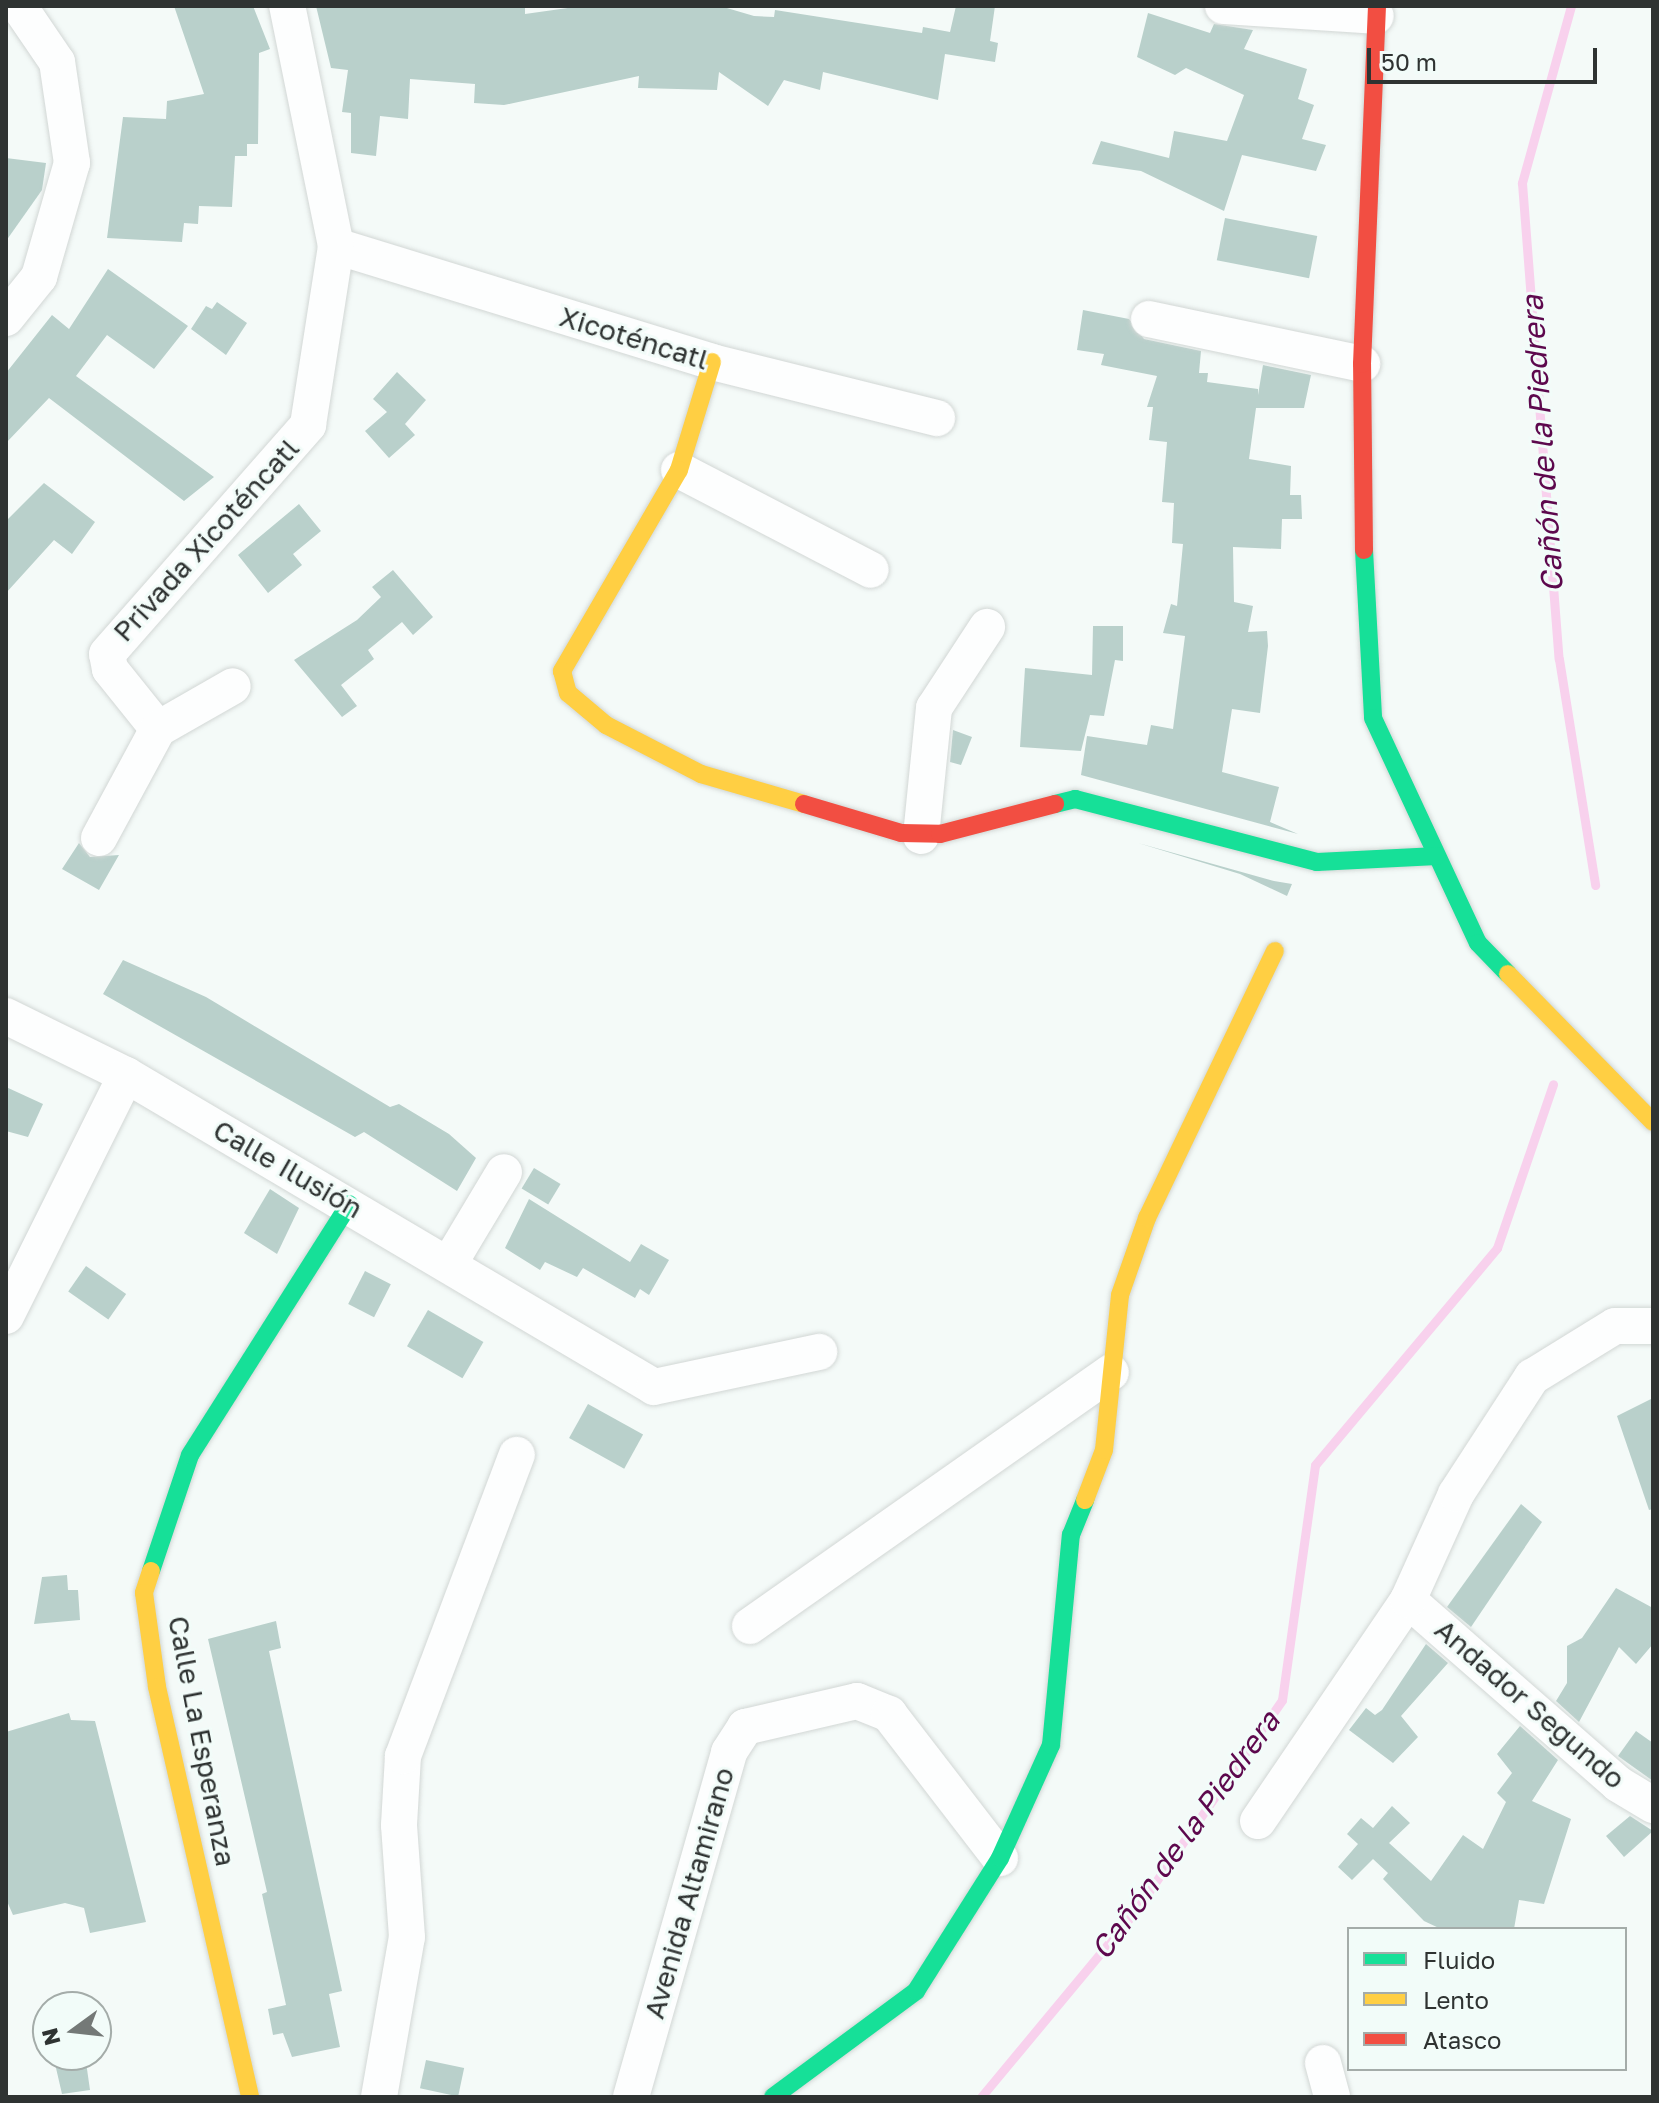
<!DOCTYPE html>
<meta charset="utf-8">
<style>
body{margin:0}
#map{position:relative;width:1659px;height:2103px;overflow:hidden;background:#f4faf8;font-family:"Golos Text",sans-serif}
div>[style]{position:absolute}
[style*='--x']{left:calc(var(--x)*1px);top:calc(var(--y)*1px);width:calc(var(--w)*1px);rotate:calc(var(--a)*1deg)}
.stream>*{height:9px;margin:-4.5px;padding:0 4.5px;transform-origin:4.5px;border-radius:4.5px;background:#f8d1ed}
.building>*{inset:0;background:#b9d0cb;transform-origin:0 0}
.roads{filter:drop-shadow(0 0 2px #d2d7d5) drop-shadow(0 0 2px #d2d7d5)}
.street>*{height:36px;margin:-18px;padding:0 18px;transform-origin:18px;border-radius:18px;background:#fdfefe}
.fast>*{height:18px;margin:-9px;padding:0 9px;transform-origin:9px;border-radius:9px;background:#16e098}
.slow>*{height:18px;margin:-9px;padding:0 9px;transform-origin:9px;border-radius:9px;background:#ffcf43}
.jam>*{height:18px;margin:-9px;padding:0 9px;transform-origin:9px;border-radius:9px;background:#f24e42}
span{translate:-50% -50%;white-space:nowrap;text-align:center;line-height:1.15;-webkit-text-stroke:6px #f2fcf9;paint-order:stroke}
.street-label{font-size:28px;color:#2f3332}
.water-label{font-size:30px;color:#5d084d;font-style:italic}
.frame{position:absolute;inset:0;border:8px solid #2f3332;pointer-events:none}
.legend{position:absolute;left:1347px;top:1927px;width:280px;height:144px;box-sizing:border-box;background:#f2fcf9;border:2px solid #a4aca9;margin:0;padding:10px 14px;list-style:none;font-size:24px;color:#2f3332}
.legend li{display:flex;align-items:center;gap:16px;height:40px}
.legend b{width:40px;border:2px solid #a4aca9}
.north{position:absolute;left:32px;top:1991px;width:80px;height:80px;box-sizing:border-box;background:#f2fcf9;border:2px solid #a4aca9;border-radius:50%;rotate:255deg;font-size:22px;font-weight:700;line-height:32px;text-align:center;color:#2f3332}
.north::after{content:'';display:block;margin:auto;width:28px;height:36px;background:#747977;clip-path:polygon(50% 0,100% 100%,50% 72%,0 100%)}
.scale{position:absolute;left:1367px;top:48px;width:230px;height:36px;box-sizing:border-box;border:4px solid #2f3332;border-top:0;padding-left:10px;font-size:24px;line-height:28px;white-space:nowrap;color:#2f3332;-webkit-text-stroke:6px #f2fcf9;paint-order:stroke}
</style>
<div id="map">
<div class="stream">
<div style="--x:1571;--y:6;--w:184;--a:105.5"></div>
<div style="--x:1522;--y:183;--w:477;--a:85.6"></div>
<div style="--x:1559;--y:659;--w:229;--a:80.9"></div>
<div style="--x:981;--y:2097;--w:239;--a:-50.3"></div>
<div style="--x:1134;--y:1913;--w:259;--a:-55.2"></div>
<div style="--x:1282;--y:1700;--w:237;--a:-82"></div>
<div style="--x:1315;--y:1465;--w:283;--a:-50"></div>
<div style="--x:1497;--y:1248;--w:173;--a:-71.1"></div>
</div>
<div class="building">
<div style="clip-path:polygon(174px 6px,253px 6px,270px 49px,259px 53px,258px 144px,247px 144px,247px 156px,235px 156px,232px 207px,199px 206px,198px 224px,184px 223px,182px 242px,107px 238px,123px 117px,166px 119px,167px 101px,204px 94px)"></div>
<div style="clip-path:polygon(316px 6px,525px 6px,525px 14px,582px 6px,720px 6px,754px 16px,774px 17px,775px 10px,922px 33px,923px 27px,950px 32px,956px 6px,995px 6px,990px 41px,998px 43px,995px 62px,945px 54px,938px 100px,823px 72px,820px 90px,784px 80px,768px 106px,719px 72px,717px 90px,638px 88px,639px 76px,504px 105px,474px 103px,475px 84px,410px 79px,408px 119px,380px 116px,376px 156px,351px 153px,351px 113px,342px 112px,348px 70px,331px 68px)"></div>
<div style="clip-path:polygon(1148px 13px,1210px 33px,1214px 24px,1253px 30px,1244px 49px,1307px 69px,1298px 99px,1314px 105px,1302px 139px,1326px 145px,1316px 171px,1242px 155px,1224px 211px,1141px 171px,1092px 164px,1101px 141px,1169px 158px,1174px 131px,1227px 141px,1244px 95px,1186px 68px,1175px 75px,1137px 57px)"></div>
<div style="clip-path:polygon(6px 158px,46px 163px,42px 190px,6px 241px)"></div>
<div style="left:1225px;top:218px;width:94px;height:43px;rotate:11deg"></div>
<div style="clip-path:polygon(108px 269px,188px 326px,154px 369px,107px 335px,76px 376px,214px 477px,184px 501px,49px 398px,6px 443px,6px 373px,52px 315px,69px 329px)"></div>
<div style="clip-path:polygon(217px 302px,247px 323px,226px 355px,191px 329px,206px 306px,212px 309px)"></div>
<div style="clip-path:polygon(1083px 310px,1129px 319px,1144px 339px,1201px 351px,1199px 373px,1208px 373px,1207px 382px,1258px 389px,1258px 395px,1263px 365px,1311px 375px,1304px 408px,1256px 408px,1249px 459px,1291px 466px,1290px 495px,1301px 495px,1302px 519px,1282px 519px,1281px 549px,1233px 547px,1234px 602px,1253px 606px,1248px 632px,1267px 631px,1268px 646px,1260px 713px,1232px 709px,1222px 772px,1279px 787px,1270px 822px,1298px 834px,1081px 775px,1087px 736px,1147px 745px,1151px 725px,1173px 729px,1185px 636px,1163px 633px,1171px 604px,1177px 606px,1183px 544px,1172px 543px,1174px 503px,1162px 502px,1167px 442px,1149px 440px,1153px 407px,1147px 407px,1157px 376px,1101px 365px,1104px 354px,1077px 350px)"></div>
<div style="clip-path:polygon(397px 372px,426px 400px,405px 424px,415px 435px,389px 458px,365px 431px,387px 412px,373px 399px)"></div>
<div style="clip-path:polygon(44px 483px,95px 522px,72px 554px,54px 540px,6px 593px,6px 521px)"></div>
<div style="clip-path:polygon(299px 504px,321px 531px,293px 554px,302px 565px,268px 593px,238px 555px)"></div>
<div style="clip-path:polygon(393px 570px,433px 617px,413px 635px,402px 622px,368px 650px,374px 659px,341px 685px,357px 706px,342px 717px,294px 660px,357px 620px,381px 597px,372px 587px)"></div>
<div style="clip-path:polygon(1093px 626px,1123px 626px,1123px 661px,1115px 660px,1104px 716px,1090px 715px,1081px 751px,1020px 747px,1025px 668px,1092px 675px)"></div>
<div style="clip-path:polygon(953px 730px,972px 737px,961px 765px,950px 762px)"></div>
<div style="clip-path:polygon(79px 843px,90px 857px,119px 855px,99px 890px,62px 869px)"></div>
<div style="clip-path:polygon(1138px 843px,1274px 881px,1292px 884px,1287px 896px,1240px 874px)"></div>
<div style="clip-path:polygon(123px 960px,206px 997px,390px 1107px,399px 1104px,449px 1134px,476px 1158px,457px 1191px,364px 1132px,355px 1137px,103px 994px)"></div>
<div style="clip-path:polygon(6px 1087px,43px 1104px,28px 1137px,6px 1131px)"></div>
<div style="left:534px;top:1168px;width:31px;height:24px;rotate:31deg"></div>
<div style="clip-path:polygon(270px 1189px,299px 1208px,277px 1254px,244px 1233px)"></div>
<div style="clip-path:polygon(529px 1199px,630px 1262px,641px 1244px,669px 1260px,649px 1295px,640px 1289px,635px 1298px,583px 1268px,577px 1277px,545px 1262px,540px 1270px,505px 1248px)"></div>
<div style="left:86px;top:1266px;width:49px;height:31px;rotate:35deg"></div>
<div style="left:365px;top:1271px;width:29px;height:37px;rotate:27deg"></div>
<div style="left:428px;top:1310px;width:64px;height:42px;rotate:30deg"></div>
<div style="clip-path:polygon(1653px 1398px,1653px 1509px,1649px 1510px,1617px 1416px)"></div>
<div style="left:588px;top:1404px;width:63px;height:39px;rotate:29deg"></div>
<div style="clip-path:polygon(1521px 1504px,1542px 1522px,1471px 1627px,1447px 1607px)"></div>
<div style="clip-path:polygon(67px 1575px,68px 1590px,78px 1590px,80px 1620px,34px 1624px,42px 1577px)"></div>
<div style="clip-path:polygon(1616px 1588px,1653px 1608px,1653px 1644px,1636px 1664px,1619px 1647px,1579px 1722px,1556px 1701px,1567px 1683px,1567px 1646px,1582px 1638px)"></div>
<div style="clip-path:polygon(276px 1621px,281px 1648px,269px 1651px,342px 1991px,329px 1994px,340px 2047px,292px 2057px,283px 2033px,273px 2035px,268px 2009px,286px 2005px,262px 1894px,267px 1892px,208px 1639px)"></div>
<div style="clip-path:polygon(1426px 1644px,1448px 1663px,1401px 1716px,1418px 1737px,1393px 1763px,1349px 1730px,1366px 1708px,1375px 1715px,1382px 1710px)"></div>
<div style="clip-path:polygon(69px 1713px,71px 1720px,95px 1721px,146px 1922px,90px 1933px,84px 1908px,65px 1903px,13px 1915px,6px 1899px,6px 1732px)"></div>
<div style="clip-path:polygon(1520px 1726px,1558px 1760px,1532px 1801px,1571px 1819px,1544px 1904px,1519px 1900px,1514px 1929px,1441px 1929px,1424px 1921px,1383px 1879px,1388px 1873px,1373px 1859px,1352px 1880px,1338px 1867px,1358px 1844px,1347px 1834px,1361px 1818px,1373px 1828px,1392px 1806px,1410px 1823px,1389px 1843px,1431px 1881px,1463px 1835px,1483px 1849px,1506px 1802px,1497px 1793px,1512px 1773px,1497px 1754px)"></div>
<div style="clip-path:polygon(1636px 1731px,1653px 1743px,1653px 1781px,1618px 1756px)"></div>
<div style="clip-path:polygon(1630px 1816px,1653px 1831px,1624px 1857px,1606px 1836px)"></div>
<div style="clip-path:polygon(53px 2055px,85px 2055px,90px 2090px,62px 2094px)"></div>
<div style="left:426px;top:2060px;width:39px;height:29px;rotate:12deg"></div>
</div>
<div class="roads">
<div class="street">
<div style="--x:1223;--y:6;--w:153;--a:3.7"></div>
<div style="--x:336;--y:246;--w:393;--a:17.1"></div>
<div style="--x:712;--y:362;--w:232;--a:14"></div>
<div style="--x:6;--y:318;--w:53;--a:-51.2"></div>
<div style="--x:39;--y:277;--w:119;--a:-73.9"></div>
<div style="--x:72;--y:163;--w:102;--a:-98.4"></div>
<div style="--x:57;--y:62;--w:68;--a:-124.2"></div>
<div style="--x:1149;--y:319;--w:218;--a:11.9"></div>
<div style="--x:679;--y:470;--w:216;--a:27.5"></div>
<div style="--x:158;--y:729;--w:77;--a:-128.7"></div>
<div style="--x:110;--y:669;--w:15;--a:-101"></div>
<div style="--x:107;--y:654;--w:305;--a:-48.7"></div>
<div style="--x:308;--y:425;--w:181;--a:-81.1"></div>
<div style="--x:336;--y:246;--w:245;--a:-101.5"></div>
<div style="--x:921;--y:836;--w:129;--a:-84.2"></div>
<div style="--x:934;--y:708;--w:97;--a:-56.8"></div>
<div style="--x:99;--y:838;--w:124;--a:-61.6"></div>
<div style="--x:158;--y:729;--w:86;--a:-29.8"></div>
<div style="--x:6;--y:1016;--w:134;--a:26.2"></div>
<div style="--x:126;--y:1075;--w:613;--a:30.58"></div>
<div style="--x:654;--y:1387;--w:169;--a:-12"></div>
<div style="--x:449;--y:1264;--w:107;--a:-59.1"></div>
<div style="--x:6;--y:1316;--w:269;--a:-63.5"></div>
<div style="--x:1408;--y:1600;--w:279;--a:41.2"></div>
<div style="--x:1618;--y:1784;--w:41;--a:31"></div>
<div style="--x:750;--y:1626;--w:441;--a:-35.1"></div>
<div style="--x:1258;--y:1821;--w:267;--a:-55.8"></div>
<div style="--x:1408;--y:1600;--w:116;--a:-65.6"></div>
<div style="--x:1456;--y:1494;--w:140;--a:-57"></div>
<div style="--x:1532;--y:1377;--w:97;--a:-31.6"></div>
<div style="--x:1615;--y:1326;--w:38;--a:0"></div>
<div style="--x:1323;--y:2063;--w:35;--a:75"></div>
<div style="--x:379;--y:2097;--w:162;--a:-80.1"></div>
<div style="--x:407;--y:1937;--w:112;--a:-94.1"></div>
<div style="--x:399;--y:1825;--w:69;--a:-86.7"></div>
<div style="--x:403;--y:1756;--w:322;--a:-69.3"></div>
<div style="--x:631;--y:2097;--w:359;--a:-74.1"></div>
<div style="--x:729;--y:1752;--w:30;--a:-57"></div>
<div style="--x:745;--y:1727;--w:115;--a:-13.1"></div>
<div style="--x:857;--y:1701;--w:35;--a:22"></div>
<div style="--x:889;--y:1714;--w:182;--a:52.4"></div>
</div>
<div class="fast">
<div style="--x:1364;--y:550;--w:168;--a:86.9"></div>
<div style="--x:1373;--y:718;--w:248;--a:65"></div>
<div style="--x:1478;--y:943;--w:43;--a:45.9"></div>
<div style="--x:1055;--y:804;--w:21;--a:-14"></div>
<div style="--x:1075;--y:799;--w:250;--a:14.6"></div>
<div style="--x:1317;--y:862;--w:120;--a:-2.9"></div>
<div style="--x:151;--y:1571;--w:122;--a:-71.4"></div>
<div style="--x:190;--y:1455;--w:297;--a:-57.6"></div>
<div style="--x:773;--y:2097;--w:178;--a:-36.5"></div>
<div style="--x:916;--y:1991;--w:157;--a:-57.7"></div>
<div style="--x:1000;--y:1858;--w:124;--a:-65.7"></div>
<div style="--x:1051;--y:1745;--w:211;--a:-84.6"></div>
<div style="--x:1071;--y:1535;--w:38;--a:-68"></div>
</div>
<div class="slow">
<div style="--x:712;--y:362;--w:113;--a:107"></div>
<div style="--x:679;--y:470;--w:233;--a:120.2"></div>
<div style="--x:562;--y:671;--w:23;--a:75"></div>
<div style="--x:568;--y:693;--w:50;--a:40.1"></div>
<div style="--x:606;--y:725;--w:107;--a:27.3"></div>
<div style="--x:701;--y:774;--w:107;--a:16.2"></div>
<div style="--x:1508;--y:974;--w:207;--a:45.6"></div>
<div style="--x:1085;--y:1500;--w:53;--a:-69.2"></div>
<div style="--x:1104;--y:1450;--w:156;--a:-84.1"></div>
<div style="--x:1120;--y:1295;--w:82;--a:-70.7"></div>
<div style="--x:1147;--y:1218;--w:296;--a:-64.4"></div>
<div style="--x:151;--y:1571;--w:23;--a:108"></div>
<div style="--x:144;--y:1593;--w:95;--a:82.1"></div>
<div style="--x:157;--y:1687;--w:420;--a:77.2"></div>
</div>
<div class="jam">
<div style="--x:1364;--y:550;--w:186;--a:-90.6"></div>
<div style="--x:1362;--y:364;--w:358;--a:-87.6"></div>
<div style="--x:804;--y:804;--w:101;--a:16.6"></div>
<div style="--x:901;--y:833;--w:39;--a:1"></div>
<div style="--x:940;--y:834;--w:119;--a:-14.6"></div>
</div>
</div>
<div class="street-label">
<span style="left:634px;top:338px;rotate:17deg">Xicoténcatl</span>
<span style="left:206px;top:540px;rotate:-48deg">Privada Xicoténcatl</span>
<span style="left:288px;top:1169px;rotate:30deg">Calle Ilusión</span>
<span style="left:1530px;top:1704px;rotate:41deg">Andador Segundo</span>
<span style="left:202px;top:1741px;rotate:79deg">Calle La Esperanza</span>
<span style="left:689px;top:1893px;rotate:-74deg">Avenida Altamirano</span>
</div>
<div class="water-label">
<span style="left:1542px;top:444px;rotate:-94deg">Cañón de la Piedrera</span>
<span style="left:1185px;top:1835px;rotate:-54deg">Cañón de la Piedrera</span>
</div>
<div class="frame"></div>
<ul class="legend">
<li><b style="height:10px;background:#16e098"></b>Fluido</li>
<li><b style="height:10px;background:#ffcf43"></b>Lento</li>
<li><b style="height:10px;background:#f24e42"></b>Atasco</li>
</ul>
<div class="north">N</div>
<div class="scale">50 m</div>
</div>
